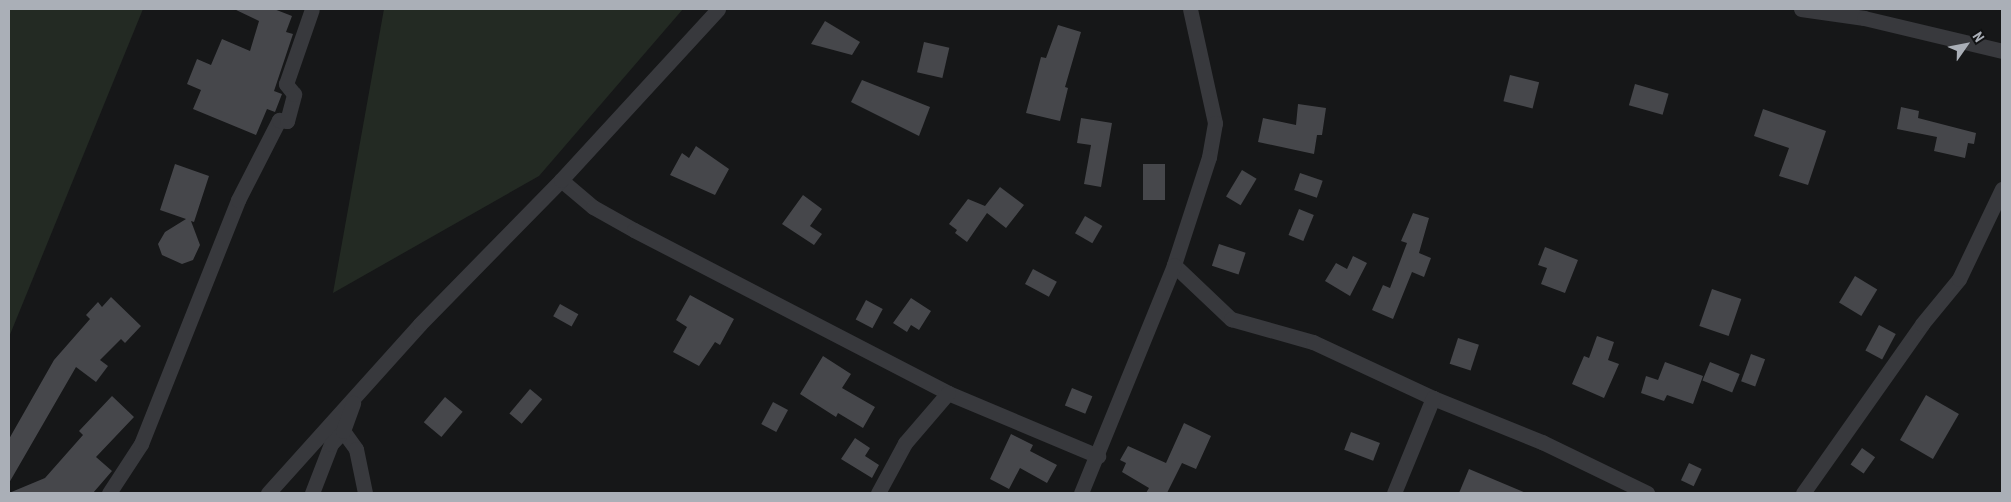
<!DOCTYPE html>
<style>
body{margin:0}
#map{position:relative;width:2011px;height:502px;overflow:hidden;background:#161718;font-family:"Roboto Condensed",sans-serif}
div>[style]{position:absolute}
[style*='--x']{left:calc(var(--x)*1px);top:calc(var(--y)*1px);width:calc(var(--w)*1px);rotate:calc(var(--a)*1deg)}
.green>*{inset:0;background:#232a23}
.building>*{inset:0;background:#46474b;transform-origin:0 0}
.street>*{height:15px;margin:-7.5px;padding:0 7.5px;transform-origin:7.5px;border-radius:7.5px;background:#38393d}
span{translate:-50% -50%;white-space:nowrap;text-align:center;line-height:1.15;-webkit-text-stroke:4.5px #111213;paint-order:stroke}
.frame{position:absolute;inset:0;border:10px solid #aaafb7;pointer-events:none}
.north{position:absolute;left:1941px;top:20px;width:50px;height:50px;-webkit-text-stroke:4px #111213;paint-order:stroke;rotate:57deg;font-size:14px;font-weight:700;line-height:20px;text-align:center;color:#aaafb7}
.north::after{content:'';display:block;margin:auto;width:18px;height:22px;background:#aaafb7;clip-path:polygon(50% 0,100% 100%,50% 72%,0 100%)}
</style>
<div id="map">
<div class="green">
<div style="clip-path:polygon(9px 9px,143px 9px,9px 337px)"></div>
<div style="clip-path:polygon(384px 9px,683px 9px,539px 176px,333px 293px)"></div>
</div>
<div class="building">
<div style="clip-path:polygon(234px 9px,274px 9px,292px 16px,286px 32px,293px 34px,274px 91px,282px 94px,275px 112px,267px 109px,256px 135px,193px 109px,201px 90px,187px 84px,197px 59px,211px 65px,222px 39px,250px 51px,259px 21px)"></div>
<div style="clip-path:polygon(825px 21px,860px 42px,852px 55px,811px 44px)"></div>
<div style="clip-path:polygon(1058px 25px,1081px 32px,1065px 87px,1068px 88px,1060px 121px,1026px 113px,1041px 57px,1046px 58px)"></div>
<div style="left:924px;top:42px;width:26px;height:31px;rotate:13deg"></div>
<div style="left:1510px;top:75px;width:30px;height:27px;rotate:14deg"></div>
<div style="clip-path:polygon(862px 80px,930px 107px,919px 136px,851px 102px)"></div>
<div style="left:1635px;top:84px;width:35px;height:22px;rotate:16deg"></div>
<div style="clip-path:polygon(1298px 104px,1326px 108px,1322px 135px,1317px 135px,1314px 154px,1258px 142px,1263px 118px,1296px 125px)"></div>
<div style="clip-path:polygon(1901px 107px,1919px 111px,1918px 118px,1976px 133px,1974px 144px,1968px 143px,1965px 158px,1934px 151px,1937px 137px,1897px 129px)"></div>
<div style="clip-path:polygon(1763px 109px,1826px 131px,1808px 185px,1779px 176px,1789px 148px,1754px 136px)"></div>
<div style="clip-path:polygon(1081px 118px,1112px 123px,1101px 187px,1084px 184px,1091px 145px,1077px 143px)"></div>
<div style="clip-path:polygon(696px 146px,729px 169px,715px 195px,670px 175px,682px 153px,689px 158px)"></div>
<div style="clip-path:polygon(175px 164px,209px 176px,194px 222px,191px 221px,200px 245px,193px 260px,182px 264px,162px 255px,158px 244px,165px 232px,186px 219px,160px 210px)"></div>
<div style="left:1143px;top:164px;width:22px;height:36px"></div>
<div style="left:1242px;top:170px;width:17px;height:31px;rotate:31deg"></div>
<div style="left:1300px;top:173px;width:24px;height:18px;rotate:19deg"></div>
<div style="clip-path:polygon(1000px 187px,1024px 205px,1006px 228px,987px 213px,967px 242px,955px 233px,957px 230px,949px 224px,968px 199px,985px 206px)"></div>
<div style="clip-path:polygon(803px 195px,822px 209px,810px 226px,822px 234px,814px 245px,782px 224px)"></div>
<div style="left:1299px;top:209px;width:16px;height:28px;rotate:22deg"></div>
<div style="clip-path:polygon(1413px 213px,1429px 218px,1419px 253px,1431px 258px,1424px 277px,1412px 272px,1393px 319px,1372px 310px,1383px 285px,1390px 288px,1407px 243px,1401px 241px)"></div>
<div style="left:1085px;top:216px;width:20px;height:20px;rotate:30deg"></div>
<div style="left:1219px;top:244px;width:28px;height:23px;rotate:18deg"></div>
<div style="clip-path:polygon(1545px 247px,1578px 260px,1565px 293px,1541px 284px,1547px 268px,1538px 265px)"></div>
<div style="clip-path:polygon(1353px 256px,1367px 263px,1350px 296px,1325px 281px,1336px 263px,1347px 269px)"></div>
<div style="left:1033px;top:269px;width:27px;height:17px;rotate:28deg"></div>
<div style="left:1855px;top:276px;width:26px;height:31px;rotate:31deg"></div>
<div style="left:1712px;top:289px;width:31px;height:39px;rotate:19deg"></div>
<div style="clip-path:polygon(690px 295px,734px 319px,720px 345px,715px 342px,699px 366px,673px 352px,687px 327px,676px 320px)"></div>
<div style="clip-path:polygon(111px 297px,141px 326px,125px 343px,121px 339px,100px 360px,108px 366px,96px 382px,76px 367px,9px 483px,9px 439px,54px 360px,90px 319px,86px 315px,98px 302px,102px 307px)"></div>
<div style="clip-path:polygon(911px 298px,931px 311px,919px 330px,911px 325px,907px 332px,893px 323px)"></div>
<div style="left:866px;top:300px;width:19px;height:22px;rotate:28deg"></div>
<div style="left:560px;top:304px;width:21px;height:14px;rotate:29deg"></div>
<div style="left:1879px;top:325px;width:19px;height:29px;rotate:28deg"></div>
<div style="clip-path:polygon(1597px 336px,1614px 342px,1608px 360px,1619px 364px,1604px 398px,1572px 384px,1584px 356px,1589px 358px)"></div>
<div style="left:1458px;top:338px;width:22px;height:27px;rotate:18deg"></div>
<div style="left:1751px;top:354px;width:15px;height:29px;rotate:20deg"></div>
<div style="clip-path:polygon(823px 356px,851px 374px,842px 388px,875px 407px,863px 428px,838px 413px,836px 417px,800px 394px)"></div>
<div style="clip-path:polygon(1665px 362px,1703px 376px,1693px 404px,1667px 395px,1664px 401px,1641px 393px,1646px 376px,1658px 380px)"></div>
<div style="left:1710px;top:362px;width:32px;height:20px;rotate:22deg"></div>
<div style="left:1072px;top:388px;width:22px;height:19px;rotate:22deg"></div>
<div style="left:530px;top:389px;width:16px;height:32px;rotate:40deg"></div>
<div style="left:1926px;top:395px;width:38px;height:52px;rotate:30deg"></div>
<div style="clip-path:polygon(112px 396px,134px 417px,96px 457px,112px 471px,93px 493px,9px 493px,45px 478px,83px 435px,79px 431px)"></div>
<div style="left:445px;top:397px;width:23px;height:33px;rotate:40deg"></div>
<div style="left:773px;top:402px;width:17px;height:25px;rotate:28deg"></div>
<div style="clip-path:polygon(1184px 423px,1211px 436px,1196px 469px,1182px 463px,1167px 493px,1146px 493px,1149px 488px,1122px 472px,1126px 463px,1120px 460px,1128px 446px,1166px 463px)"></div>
<div style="left:1351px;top:432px;width:31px;height:19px;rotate:21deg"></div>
<div style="clip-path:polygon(1011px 434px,1033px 445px,1030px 451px,1057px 465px,1047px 483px,1020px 468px,1009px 489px,990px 479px)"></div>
<div style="clip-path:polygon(855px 438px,870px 448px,865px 456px,879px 465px,872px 478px,841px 459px)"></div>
<div style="left:1862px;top:448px;width:16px;height:20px;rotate:35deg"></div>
<div style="left:1689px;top:463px;width:14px;height:19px;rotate:25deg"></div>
<div style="clip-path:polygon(1469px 469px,1526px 493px,1459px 493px)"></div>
</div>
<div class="street">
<div style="--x:1190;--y:9;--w:117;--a:77.6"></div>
<div style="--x:1215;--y:123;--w:35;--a:100"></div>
<div style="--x:1209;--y:157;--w:114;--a:108"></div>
<div style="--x:1174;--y:265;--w:79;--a:43.5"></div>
<div style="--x:1231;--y:319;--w:85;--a:15.7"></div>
<div style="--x:1313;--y:342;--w:132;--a:25"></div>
<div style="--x:1433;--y:398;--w:118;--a:22"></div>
<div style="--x:1542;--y:442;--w:117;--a:25.9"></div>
<div style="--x:1801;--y:9;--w:64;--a:8.1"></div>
<div style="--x:1864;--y:18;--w:142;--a:13.4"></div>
<div style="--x:561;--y:180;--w:42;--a:40.2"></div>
<div style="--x:593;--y:207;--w:47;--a:29.3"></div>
<div style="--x:634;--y:230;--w:354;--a:27.4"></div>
<div style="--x:948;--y:393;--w:163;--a:22.8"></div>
<div style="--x:343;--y:431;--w:22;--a:54"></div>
<div style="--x:356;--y:449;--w:45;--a:78.4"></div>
<div style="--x:109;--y:493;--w:59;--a:-56.9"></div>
<div style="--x:141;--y:444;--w:263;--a:-68.3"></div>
<div style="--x:238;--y:200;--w:90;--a:-62.9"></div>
<div style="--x:279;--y:120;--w:8;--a:7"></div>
<div style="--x:287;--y:121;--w:28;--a:-75"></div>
<div style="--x:294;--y:94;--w:13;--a:-129"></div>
<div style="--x:286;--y:84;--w:79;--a:-70.9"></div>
<div style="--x:268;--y:493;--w:227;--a:-48"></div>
<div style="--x:420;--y:324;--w:202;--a:-45.6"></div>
<div style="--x:561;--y:180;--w:232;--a:-47.4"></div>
<div style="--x:312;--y:493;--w:53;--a:-68.8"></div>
<div style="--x:331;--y:444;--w:18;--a:-47"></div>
<div style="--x:343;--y:431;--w:30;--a:-70"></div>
<div style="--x:878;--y:493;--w:57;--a:-61.6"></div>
<div style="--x:905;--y:443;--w:66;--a:-49.3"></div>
<div style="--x:1081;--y:493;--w:246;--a:-67.8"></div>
<div style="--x:1394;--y:493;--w:103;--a:-67.7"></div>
<div style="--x:1803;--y:493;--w:207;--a:-54.8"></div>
<div style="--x:1922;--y:324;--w:58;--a:-50.6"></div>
<div style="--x:1959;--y:279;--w:100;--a:-64.5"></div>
</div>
<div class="frame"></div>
<div class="north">N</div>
</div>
